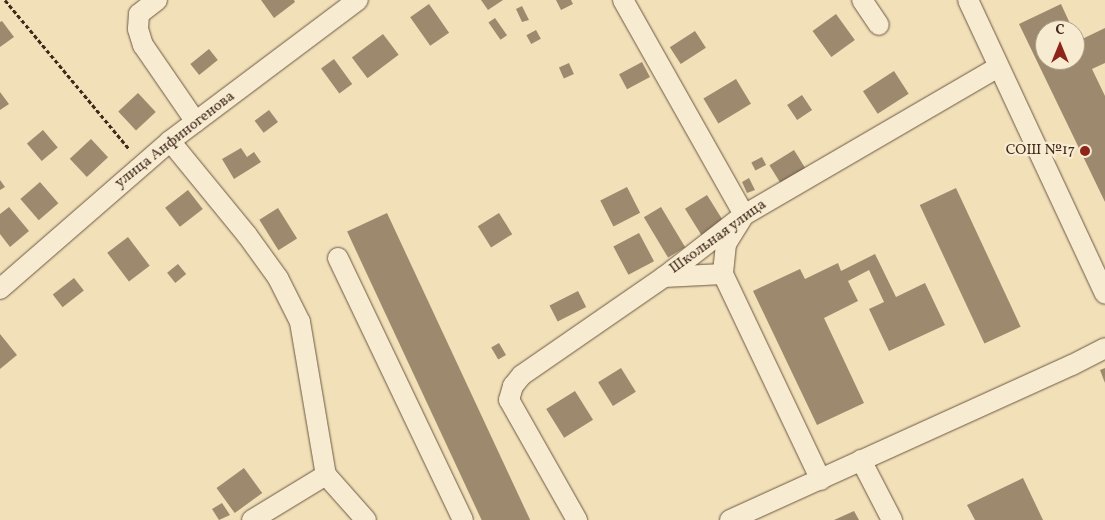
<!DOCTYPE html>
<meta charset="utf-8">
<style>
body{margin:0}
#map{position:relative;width:1105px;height:520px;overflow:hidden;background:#f2e0b8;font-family:Vollkorn,serif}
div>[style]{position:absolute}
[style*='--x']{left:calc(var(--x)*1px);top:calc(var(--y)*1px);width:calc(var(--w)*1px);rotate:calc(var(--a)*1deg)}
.building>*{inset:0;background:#9d896d;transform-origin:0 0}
.path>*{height:3px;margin-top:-1.5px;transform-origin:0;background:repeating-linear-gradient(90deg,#402a1c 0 4px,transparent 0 6.5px)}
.roads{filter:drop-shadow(0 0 1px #6c5843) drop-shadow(0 0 1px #6c5843)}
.minor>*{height:20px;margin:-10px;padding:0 10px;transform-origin:10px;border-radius:10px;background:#f7ebd1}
.dots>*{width:14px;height:14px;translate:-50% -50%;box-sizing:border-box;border:2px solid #f7ebd1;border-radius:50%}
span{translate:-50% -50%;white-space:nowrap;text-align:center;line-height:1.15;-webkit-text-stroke:4.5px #f7ebd1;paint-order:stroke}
.street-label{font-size:15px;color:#402a1c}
.poi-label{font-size:15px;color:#402a1c}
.right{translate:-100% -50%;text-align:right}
.north{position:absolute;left:1035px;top:20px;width:50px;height:50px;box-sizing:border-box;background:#f7ebd1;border:1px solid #ae9e89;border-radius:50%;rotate:0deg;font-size:14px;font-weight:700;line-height:20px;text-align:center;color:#402a1c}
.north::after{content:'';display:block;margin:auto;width:18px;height:22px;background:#8f2418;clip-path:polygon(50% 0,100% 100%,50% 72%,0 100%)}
</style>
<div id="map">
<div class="building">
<div style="clip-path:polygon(261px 0,294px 0,295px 2px,274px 18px)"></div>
<div style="clip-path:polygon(481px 0,503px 0,488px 10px)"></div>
<div style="clip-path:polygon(556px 0,571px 0,573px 4px,561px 10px)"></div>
<div style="left:429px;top:4px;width:35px;height:23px;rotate:55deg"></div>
<div style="clip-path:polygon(1061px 4px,1073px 30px,1045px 30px,1045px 60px,1075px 60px,1075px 34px,1078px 41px,1105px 28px,1105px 63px,1092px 69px,1105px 96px,1105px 202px,1019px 24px)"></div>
<div style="clip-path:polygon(522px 6px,529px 20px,522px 22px,516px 9px)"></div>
<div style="left:836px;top:14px;width:32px;height:29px;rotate:54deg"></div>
<div style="left:495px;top:18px;width:21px;height:8px;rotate:55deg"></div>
<div style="clip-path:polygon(2px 21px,14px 37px,0 47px,0 22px)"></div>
<div style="left:536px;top:30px;width:10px;height:11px;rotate:61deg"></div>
<div style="left:695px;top:31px;width:20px;height:30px;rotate:57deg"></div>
<div style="left:383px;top:34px;width:26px;height:39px;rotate:53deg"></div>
<div style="left:209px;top:49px;width:14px;height:24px;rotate:51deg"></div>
<div style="left:334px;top:59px;width:31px;height:16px;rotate:54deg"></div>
<div style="left:642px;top:62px;width:17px;height:26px;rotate:62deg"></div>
<div style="left:569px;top:63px;width:12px;height:11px;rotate:66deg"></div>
<div style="left:894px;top:71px;width:27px;height:37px;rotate:57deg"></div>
<div style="left:736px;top:79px;width:29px;height:38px;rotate:59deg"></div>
<div style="clip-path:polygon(0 92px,9px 104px,0 110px)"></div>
<div style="left:138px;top:93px;width:26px;height:27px;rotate:47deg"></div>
<div style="left:802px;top:95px;width:18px;height:18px;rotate:56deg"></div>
<div style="left:269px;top:110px;width:15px;height:18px;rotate:53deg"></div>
<div style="left:43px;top:130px;width:23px;height:21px;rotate:50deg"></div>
<div style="left:91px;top:139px;width:25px;height:29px;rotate:47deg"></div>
<div style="clip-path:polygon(241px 148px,247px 157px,254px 152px,261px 162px,234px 179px,222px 159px)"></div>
<div style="left:794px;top:150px;width:22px;height:29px;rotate:58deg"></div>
<div style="left:762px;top:157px;width:9px;height:12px;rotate:63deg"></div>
<div style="clip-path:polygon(749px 178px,755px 190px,747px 193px,742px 182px)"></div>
<div style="clip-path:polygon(0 180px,5px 187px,0 190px)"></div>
<div style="left:40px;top:182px;width:28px;height:26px;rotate:49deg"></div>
<div style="left:627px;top:187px;width:29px;height:30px;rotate:63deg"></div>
<div style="left:956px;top:188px;width:153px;height:40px;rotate:65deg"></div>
<div style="left:188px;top:190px;width:24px;height:29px;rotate:52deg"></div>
<div style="left:707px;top:195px;width:31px;height:26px;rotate:58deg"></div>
<div style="clip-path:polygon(9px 207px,29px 231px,10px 247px,0 234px,0 214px)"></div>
<div style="left:661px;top:207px;width:47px;height:20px;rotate:59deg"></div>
<div style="left:278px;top:208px;width:36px;height:22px;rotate:58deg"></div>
<div style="left:387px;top:213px;width:339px;height:44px;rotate:65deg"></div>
<div style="left:499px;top:213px;width:25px;height:25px;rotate:58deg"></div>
<div style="left:639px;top:233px;width:32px;height:29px;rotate:62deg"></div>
<div style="left:128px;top:237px;width:36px;height:26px;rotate:53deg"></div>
<div style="clip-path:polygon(875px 254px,896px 297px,925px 283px,945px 325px,889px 351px,869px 309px,884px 302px,869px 270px,848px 281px,858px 301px,824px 318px,864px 403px,817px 425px,753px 291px,800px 269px,805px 279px,838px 263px,841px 271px)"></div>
<div style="left:178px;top:264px;width:13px;height:14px;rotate:51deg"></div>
<div style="left:74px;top:278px;width:16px;height:27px;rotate:52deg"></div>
<div style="left:578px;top:291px;width:18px;height:32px;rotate:63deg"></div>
<div style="clip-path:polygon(0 334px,17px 355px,0 369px)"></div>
<div style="left:499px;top:343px;width:14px;height:9px;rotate:60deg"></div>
<div style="left:621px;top:368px;width:28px;height:27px;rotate:58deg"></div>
<div style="clip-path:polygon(1105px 368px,1105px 383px,1100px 370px)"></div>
<div style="left:575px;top:391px;width:34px;height:34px;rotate:58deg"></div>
<div style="left:244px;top:468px;width:31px;height:34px;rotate:54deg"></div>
<div style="clip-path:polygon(1023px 478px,1043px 520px,975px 520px,967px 505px)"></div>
<div style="clip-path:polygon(222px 503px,230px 515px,219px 520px,212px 509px)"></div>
<div style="clip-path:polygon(854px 511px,859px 520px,834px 520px)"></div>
</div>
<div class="path">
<div style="--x:5;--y:0;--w:195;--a:50.2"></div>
</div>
<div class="roads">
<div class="minor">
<div style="--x:157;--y:0;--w:23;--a:142"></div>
<div style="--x:139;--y:14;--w:15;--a:94"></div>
<div style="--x:138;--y:29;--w:17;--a:73"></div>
<div style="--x:143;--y:45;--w:93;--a:55.5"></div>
<div style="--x:623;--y:0;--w:247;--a:60.6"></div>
<div style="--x:744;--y:215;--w:34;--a:122"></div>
<div style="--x:726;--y:244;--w:30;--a:96"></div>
<div style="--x:723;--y:274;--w:228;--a:64.6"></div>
<div style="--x:862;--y:0;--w:30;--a:56"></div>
<div style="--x:968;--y:0;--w:324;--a:65"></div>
<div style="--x:170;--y:141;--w:122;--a:50.7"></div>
<div style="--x:247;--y:235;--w:53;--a:54.2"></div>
<div style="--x:278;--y:278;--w:49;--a:63.4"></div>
<div style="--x:300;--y:322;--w:155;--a:80.4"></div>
<div style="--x:326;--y:475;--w:60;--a:48.4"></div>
<div style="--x:338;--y:258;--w:290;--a:64.5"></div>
<div style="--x:664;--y:277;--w:59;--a:-2.9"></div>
<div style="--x:0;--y:289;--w:225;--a:-41"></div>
<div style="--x:170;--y:141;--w:235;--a:-36.9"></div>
<div style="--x:861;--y:460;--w:68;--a:62.7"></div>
<div style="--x:252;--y:520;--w:87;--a:-31.3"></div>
<div style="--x:577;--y:520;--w:138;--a:-119.5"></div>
<div style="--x:509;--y:400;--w:15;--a:-74"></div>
<div style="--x:513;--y:386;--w:14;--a:-51"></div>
<div style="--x:522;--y:375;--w:173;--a:-34.6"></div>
<div style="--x:664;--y:277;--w:101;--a:-37.8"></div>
<div style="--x:744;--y:215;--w:294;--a:-30.2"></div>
<div style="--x:730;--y:520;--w:375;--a:-24.4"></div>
<div style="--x:1072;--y:365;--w:37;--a:-27"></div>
</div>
</div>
<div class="dots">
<div style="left:1085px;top:151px;background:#8f2418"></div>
</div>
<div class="street-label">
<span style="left:175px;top:140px;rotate:-38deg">улица Анфиногенова</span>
<span style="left:718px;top:237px;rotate:-36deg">Школьная улица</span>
</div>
<div class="poi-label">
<span class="right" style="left:1075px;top:151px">СОШ №17</span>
</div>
<div class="north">С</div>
</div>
